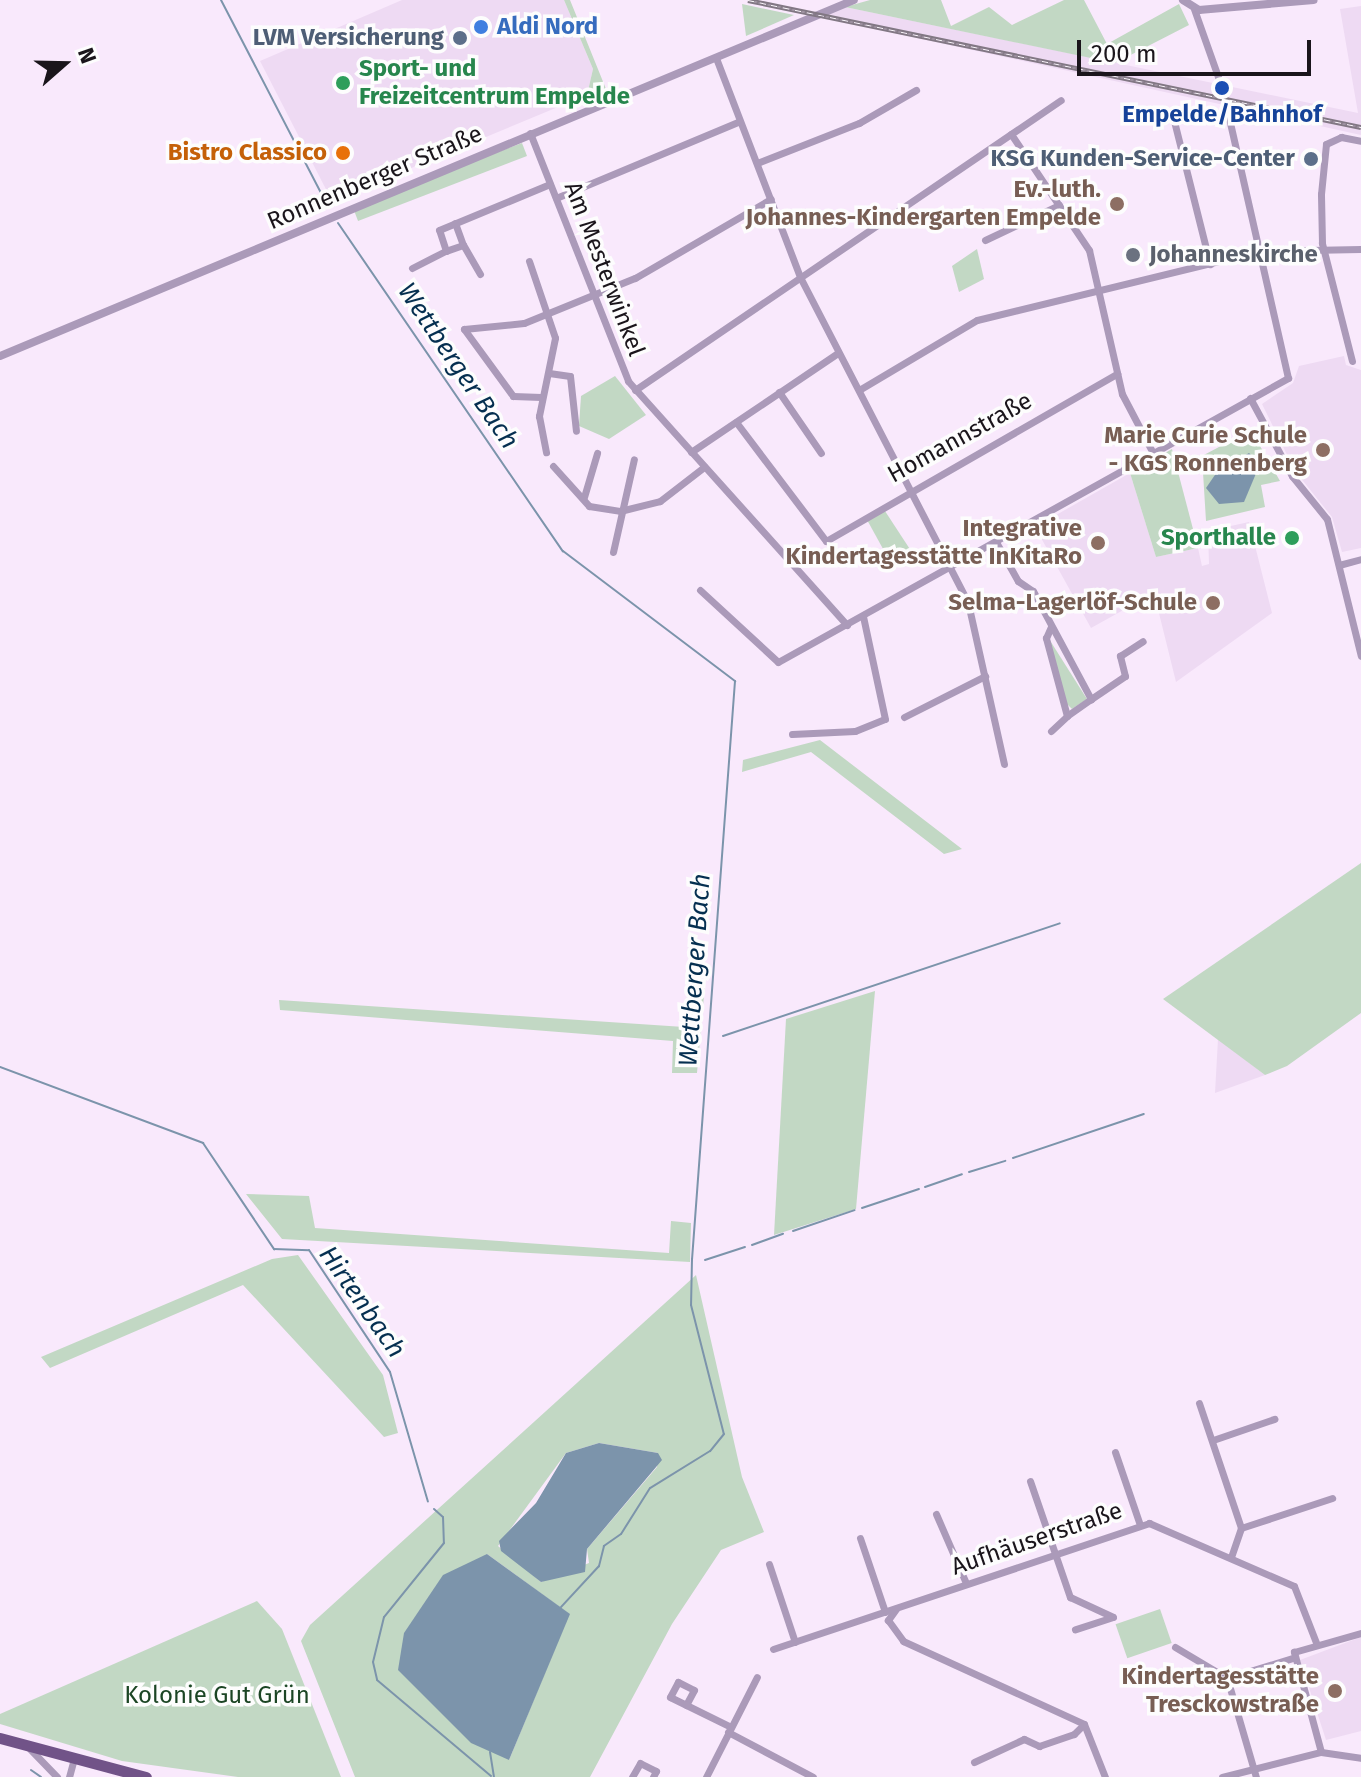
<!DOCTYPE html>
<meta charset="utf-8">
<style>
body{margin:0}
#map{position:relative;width:1361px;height:1777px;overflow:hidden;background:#f9e9fc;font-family:"Fira Sans",sans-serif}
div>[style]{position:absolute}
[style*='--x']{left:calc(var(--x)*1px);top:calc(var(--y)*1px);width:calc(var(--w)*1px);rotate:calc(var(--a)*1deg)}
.built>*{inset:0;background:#eedaf3}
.green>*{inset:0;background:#c2d8c4;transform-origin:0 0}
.water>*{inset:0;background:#7c94ab}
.stream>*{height:2px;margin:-1px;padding:0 1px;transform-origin:1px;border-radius:1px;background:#7c94ab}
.minor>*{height:7px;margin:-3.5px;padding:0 3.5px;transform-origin:3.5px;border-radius:3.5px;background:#ab9ab9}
.tertiary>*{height:8px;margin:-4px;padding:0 4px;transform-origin:4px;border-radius:4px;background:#ab9ab9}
.primary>*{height:11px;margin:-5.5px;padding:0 5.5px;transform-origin:5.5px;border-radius:5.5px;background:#715388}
.rail>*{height:5px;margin-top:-2.5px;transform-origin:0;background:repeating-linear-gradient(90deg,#fdfdfd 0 6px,#827884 0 12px);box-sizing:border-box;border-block:2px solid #827884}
.dots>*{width:22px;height:22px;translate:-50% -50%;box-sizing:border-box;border:4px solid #fdfdfd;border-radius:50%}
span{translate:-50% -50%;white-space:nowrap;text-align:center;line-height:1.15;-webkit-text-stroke:7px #fdfdfd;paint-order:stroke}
.shop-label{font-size:24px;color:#366cbe;font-weight:700}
.left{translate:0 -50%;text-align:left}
.service-label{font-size:24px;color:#4e5e75;font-weight:700}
.right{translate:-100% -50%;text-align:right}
.leisure-label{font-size:24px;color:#27864d;font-weight:700}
.transit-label{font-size:24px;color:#164399;font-weight:700}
.food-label{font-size:24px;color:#c56008;font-weight:700}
.street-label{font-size:24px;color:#1a151b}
.education-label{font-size:24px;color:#785e54;font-weight:700}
.worship-label{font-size:24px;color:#5b616d;font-weight:700}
.park-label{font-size:24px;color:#1b4524}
.water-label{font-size:26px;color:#052f50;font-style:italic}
.north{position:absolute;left:24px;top:24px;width:80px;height:80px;-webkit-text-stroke:6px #fdfdfd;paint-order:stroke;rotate:70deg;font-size:22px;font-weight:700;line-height:32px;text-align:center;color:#1a151b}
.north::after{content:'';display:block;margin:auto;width:28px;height:36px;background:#1a151b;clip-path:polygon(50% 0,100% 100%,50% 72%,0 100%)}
.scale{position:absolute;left:1077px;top:40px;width:234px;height:36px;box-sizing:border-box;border:4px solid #1a151b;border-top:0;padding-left:10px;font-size:24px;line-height:28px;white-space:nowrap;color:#1a151b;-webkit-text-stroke:6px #fdfdfd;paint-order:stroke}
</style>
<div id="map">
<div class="built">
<div style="clip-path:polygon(402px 0,564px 0,593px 69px,587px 95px,332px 201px,260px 61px)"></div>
<div style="clip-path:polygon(1361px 6px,1361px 135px,821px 17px,845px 7px,1358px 113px,1340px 9px)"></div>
<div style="clip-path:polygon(1344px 356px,1346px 365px,1361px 370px,1361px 548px,1342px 552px,1332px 517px,1295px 471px,1262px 404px,1293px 383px,1299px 366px)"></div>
<div style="clip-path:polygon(1130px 473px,1156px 557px,1198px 548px,1202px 566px,1209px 564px,1208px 531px,1249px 522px,1272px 613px,1176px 682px,1154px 593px,1091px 628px,1035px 527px)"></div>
<div style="clip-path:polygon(1218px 1039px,1265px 1075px,1215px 1093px)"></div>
<div style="clip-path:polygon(1361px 1637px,1361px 1731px,1326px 1740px,1300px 1660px)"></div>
</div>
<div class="green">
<div style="clip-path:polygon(564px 0,570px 0,606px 89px,587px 95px,593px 69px)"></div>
<div style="clip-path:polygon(870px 0,941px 0,951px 26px,989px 7px,1012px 25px,1064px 0,1084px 0,1107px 44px,1179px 4px,1189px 25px,1115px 63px,845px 7px)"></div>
<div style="clip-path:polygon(742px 4px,794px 15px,746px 36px)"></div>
<div style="left:522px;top:143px;width:14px;height:181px;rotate:69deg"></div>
<div style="clip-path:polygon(977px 249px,984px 279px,959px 292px,952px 266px)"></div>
<div style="clip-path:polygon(615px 376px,646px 415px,609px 439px,579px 426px,581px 396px)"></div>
<div style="clip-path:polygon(1251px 430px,1280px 481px,1261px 485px,1265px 507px,1206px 521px,1202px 456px)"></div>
<div style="clip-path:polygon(1172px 449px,1198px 548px,1156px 557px,1130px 473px)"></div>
<div style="clip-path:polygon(883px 508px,917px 560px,907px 566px,893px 567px,866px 518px)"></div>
<div style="clip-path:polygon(1049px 639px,1087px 699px,1072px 709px,1067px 704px)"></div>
<div style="clip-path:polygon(820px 740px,962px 849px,944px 854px,811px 752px,742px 772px,743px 760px)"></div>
<div style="clip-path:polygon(1361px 863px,1361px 1013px,1287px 1066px,1265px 1075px,1163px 999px)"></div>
<div style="clip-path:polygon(689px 982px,705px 984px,697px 1073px,672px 1073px,673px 1041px,280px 1010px,279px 1000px,684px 1027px)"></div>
<div style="clip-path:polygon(875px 991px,856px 1209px,774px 1235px,786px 1019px)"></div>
<div style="clip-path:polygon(246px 1194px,309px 1196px,315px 1228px,669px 1253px,671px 1221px,691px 1223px,690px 1262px,282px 1239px)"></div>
<div style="clip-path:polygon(298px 1255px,383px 1375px,398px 1433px,384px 1437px,243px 1285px,50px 1368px,41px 1357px,272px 1259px)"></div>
<div style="clip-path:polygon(evenodd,696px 1275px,742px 1477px,764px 1532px,721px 1550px,672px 1624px,590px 1777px,355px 1777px,301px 1641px,310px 1625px,696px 1275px,599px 1443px,658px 1453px,657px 1467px,587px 1549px,589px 1563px,541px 1582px,498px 1546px,566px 1453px,599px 1443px,696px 1275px,487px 1554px,569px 1614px,509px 1760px,487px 1554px)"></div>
<div style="clip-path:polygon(257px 1601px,282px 1629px,341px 1777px,238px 1777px,122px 1761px,0 1724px,0 1714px)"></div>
<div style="left:1160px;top:1609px;width:36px;height:47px;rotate:71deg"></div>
</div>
<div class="water">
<div style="clip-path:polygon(1249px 453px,1260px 464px,1244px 502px,1219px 504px,1206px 488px,1217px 472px)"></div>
<div style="clip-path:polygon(599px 1443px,658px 1453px,662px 1460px,587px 1549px,585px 1572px,541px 1582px,501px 1551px,499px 1541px,536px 1503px,566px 1453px)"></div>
<div style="clip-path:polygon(487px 1554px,570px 1614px,509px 1760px,471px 1743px,398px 1670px,404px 1633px,443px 1575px)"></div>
</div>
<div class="stream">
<div style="--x:221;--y:0;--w:232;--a:62.6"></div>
<div style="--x:338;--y:223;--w:398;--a:55.6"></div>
<div style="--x:563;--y:551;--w:216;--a:37.1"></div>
<div style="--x:735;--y:681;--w:580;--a:94.25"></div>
<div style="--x:692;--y:1259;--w:46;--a:91.2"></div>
<div style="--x:691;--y:1305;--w:133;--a:75.7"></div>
<div style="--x:724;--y:1434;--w:22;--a:129"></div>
<div style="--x:710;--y:1451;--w:70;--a:148.3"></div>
<div style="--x:650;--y:1488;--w:54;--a:122.2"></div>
<div style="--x:621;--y:1534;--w:21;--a:145"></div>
<div style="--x:604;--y:1546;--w:21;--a:104"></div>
<div style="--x:599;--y:1566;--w:56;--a:132.8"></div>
<div style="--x:723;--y:1036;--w:355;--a:-18.5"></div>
<div style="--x:0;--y:1067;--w:217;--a:20.5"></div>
<div style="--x:203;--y:1143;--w:128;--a:56.2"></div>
<div style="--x:274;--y:1249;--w:35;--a:2"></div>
<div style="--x:309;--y:1250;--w:146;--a:56.4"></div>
<div style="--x:390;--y:1372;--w:135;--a:73.7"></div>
<div style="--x:1013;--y:1158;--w:138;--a:-18.6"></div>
<div style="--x:969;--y:1172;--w:38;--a:-17"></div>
<div style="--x:925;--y:1187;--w:39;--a:-19"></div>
<div style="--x:862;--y:1208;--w:60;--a:-18.4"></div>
<div style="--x:793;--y:1231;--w:65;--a:-18.7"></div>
<div style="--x:752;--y:1245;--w:33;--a:-20"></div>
<div style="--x:705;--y:1260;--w:42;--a:-18"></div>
<div style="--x:434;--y:1509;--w:12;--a:42"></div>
<div style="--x:443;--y:1517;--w:26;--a:88"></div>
<div style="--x:444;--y:1543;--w:95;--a:129"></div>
<div style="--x:384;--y:1617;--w:46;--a:103.7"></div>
<div style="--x:373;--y:1662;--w:18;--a:77"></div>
<div style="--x:377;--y:1680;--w:149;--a:40.1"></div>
<div style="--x:490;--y:1752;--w:25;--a:81"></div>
<div style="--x:31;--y:1770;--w:12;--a:35"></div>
</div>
<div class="minor">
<div style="--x:716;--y:58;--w:235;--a:69"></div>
<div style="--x:800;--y:277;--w:367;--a:62.7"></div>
<div style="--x:968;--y:603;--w:165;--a:77.4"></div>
<div style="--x:1172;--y:113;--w:156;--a:75.9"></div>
<div style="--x:530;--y:133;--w:267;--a:68.4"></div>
<div style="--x:628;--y:381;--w:328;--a:48.1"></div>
<div style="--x:1011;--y:134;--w:140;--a:56.1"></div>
<div style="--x:1089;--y:250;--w:148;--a:77.1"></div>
<div style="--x:1122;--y:394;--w:67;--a:62.3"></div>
<div style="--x:757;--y:163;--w:110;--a:-21.4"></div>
<div style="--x:859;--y:123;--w:66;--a:-30.1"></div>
<div style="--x:556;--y:198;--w:199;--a:-22.7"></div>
<div style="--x:455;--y:223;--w:23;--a:70"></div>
<div style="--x:985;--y:240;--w:82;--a:-25.3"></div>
<div style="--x:529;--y:261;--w:81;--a:71.3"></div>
<div style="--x:555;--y:338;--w:80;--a:101.6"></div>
<div style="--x:539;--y:416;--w:37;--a:79"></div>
<div style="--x:412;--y:268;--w:38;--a:-27"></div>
<div style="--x:480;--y:274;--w:34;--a:-120"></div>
<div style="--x:463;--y:245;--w:18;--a:161"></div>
<div style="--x:446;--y:251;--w:22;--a:-108"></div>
<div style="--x:439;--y:230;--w:120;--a:-22.5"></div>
<div style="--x:1352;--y:361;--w:122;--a:-104.3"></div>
<div style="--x:1322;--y:243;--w:49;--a:-91.2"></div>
<div style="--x:1321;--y:194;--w:50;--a:-84.3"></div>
<div style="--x:1326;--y:144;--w:17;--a:-25"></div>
<div style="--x:1341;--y:137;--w:20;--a:11"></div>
<div style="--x:549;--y:373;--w:21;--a:8"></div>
<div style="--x:570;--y:376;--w:55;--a:83.8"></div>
<div style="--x:635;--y:390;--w:515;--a:-34.25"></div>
<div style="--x:859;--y:390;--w:137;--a:-30.7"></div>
<div style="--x:977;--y:320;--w:291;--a:-13.7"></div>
<div style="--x:1260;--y:251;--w:101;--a:-1.1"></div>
<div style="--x:779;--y:392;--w:74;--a:55.5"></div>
<div style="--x:541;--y:397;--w:28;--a:-178"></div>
<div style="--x:513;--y:396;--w:83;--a:-126.2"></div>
<div style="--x:464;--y:329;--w:60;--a:-5.7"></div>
<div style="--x:524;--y:323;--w:120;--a:-22.1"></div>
<div style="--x:635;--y:278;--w:157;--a:-30.2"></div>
<div style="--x:1250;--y:398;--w:89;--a:61.7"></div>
<div style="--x:1292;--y:476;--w:55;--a:50.9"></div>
<div style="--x:1327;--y:519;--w:141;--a:76.1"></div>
<div style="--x:736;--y:422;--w:149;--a:52.9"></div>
<div style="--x:826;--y:541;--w:336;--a:-29.9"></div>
<div style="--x:691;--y:452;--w:177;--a:-34"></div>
<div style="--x:553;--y:466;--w:54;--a:48"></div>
<div style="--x:589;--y:506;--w:31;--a:9"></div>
<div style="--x:620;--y:511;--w:41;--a:-14"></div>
<div style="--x:660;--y:501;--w:56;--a:-37.7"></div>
<div style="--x:584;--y:497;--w:46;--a:-73.5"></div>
<div style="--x:996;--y:542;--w:45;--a:60.6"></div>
<div style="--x:1018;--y:581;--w:18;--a:34"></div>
<div style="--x:1033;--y:591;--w:123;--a:61.8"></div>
<div style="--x:1091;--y:699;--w:29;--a:145"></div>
<div style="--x:1067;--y:716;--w:81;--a:-105.1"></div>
<div style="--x:1046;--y:638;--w:12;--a:-66"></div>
<div style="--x:613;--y:552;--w:95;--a:-77.3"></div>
<div style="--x:1339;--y:565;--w:23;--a:-15"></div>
<div style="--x:700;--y:590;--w:106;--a:42.7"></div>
<div style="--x:778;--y:662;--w:584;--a:-29.11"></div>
<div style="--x:1288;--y:378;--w:297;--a:-102.8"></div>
<div style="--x:1222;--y:88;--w:84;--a:-109.5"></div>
<div style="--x:1091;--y:699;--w:41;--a:-34.1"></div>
<div style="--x:1125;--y:676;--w:21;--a:-104"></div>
<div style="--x:1120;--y:656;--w:27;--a:-33"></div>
<div style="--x:904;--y:717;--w:91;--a:-26.8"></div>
<div style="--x:1051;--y:731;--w:22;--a:-43"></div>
<div style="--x:792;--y:734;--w:63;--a:-2.7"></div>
<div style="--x:855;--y:731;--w:32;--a:-22"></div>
<div style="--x:885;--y:719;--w:105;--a:-102.1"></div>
<div style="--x:1199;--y:1403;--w:132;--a:71.4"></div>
<div style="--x:1241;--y:1528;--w:31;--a:109"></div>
<div style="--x:1213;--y:1440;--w:65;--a:-19"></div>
<div style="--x:1115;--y:1452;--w:77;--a:71.1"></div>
<div style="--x:1030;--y:1481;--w:123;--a:71"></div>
<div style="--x:1070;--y:1597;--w:47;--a:24.9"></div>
<div style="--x:1113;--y:1617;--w:40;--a:162"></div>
<div style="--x:936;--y:1514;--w:75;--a:66.5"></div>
<div style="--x:1241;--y:1528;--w:96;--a:-18.2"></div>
<div style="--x:860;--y:1538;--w:78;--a:71.3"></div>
<div style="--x:769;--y:1564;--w:82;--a:71.6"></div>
<div style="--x:896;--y:1609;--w:14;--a:126"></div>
<div style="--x:888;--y:1620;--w:26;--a:54"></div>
<div style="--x:903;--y:1641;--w:199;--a:24.6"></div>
<div style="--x:1084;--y:1724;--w:57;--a:68.4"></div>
<div style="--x:1175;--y:1647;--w:61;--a:30.8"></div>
<div style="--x:1227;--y:1678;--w:103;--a:73.7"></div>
<div style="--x:773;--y:1649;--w:397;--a:-18.5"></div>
<div style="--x:1149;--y:1523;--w:158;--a:23.5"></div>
<div style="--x:1294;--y:1586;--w:63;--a:68.7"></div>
<div style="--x:1227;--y:1678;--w:69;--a:-16.9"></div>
<div style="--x:686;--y:1705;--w:17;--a:-62"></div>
<div style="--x:694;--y:1690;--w:18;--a:-153"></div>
<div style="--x:678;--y:1682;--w:17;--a:118"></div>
<div style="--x:670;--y:1697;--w:66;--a:26.2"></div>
<div style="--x:728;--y:1732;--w:96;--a:27.9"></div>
<div style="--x:30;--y:1749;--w:39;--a:46"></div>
<div style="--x:1321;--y:1752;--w:104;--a:-105.1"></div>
<div style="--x:1294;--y:1652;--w:70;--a:-15.8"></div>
<div style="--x:974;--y:1762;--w:55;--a:-24.7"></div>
<div style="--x:1024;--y:1739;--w:17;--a:25"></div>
<div style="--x:1039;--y:1746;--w:37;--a:-19"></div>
<div style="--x:1074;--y:1734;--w:14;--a:-45"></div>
<div style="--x:69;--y:1777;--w:16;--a:-75"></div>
<div style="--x:632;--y:1777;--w:16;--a:-60"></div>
<div style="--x:640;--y:1763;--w:18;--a:27"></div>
<div style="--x:656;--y:1771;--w:7;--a:117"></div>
<div style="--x:706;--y:1777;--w:112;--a:-63"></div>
<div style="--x:1222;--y:1777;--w:102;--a:-14.2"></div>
<div style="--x:1321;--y:1752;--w:40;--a:8.5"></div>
</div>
<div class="tertiary">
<div style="--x:1183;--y:0;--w:19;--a:32"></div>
<div style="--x:1199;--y:10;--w:115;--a:-5"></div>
<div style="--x:0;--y:356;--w:925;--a:-22.63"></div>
</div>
<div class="primary">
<div style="--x:0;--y:1738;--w:151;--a:15"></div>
</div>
<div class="rail">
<div style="--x:748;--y:0;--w:626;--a:11.7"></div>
</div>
<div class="dots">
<div style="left:481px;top:27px;background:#3f7fe0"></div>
<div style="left:460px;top:38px;background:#5c6f8a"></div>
<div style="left:343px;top:83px;background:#2e9e5b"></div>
<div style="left:1222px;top:88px;background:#1a4fb4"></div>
<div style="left:343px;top:153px;background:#e8710a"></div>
<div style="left:1311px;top:159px;background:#5c6f8a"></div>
<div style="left:1117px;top:204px;background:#8d6e63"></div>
<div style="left:1133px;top:255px;background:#6b7280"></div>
<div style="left:1323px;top:450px;background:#8d6e63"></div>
<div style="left:1292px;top:538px;background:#2e9e5b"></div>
<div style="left:1098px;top:543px;background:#8d6e63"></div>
<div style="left:1213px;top:603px;background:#8d6e63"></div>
<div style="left:1335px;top:1691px;background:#8d6e63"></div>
</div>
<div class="shop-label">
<span class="left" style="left:497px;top:27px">Aldi Nord</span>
</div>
<div class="service-label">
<span class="right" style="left:444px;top:38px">LVM Versicherung</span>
<span class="right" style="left:1295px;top:159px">KSG Kunden-Service-Center</span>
</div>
<div class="leisure-label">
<span class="left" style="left:359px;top:83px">Sport- und<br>Freizeitcentrum Empelde</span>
<span class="right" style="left:1276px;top:538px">Sporthalle</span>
</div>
<div class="transit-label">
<span style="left:1222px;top:115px">Empelde/Bahnhof</span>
</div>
<div class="food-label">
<span class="right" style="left:327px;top:153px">Bistro Classico</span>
</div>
<div class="street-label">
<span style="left:375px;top:178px;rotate:-23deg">Ronnenberger Straße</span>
<span style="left:604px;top:269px;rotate:69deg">Am Mesterwinkel</span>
<span style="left:960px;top:438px;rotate:-29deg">Homannstraße</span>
<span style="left:1037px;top:1539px;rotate:-19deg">Aufhäuserstraße</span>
</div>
<div class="education-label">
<span class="right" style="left:1101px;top:204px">Ev.-luth.<br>Johannes-Kindergarten Empelde</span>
<span class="right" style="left:1307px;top:450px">Marie Curie Schule<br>- KGS Ronnenberg</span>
<span class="right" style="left:1082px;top:543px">Integrative<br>Kindertagesstätte InKitaRo</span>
<span class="right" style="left:1197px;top:603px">Selma-Lagerlöf-Schule</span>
<span class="right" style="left:1319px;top:1691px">Kindertagesstätte<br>Tresckowstraße</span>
</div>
<div class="worship-label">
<span class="left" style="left:1149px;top:255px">Johanneskirche</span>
</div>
<div class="park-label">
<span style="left:217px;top:1696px">Kolonie Gut Grün</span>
</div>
<div class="water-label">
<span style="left:458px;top:366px;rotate:56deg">Wettberger Bach</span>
<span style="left:695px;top:970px;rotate:-86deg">Wettberger Bach</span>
<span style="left:362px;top:1302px;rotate:55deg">Hirtenbach</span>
</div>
<div class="north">N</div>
<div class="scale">200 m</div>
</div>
